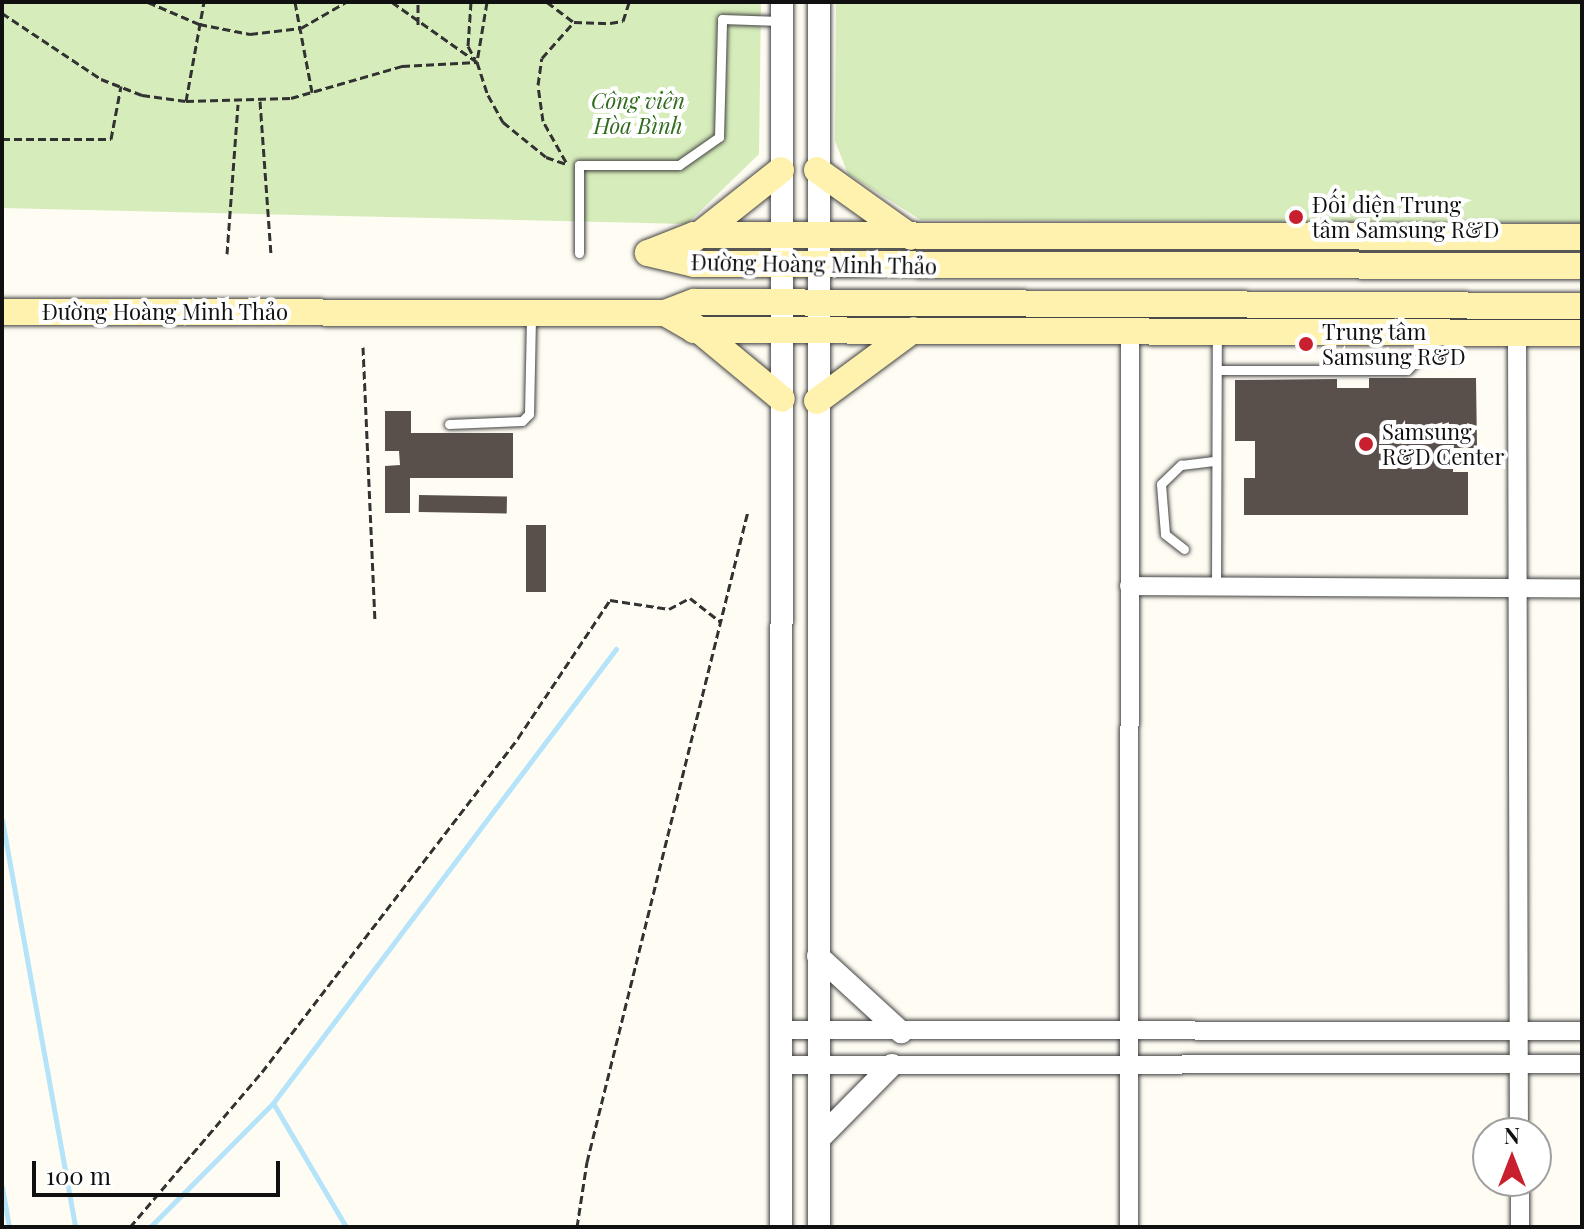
<!DOCTYPE html>
<meta charset="utf-8">
<style>
body{margin:0}
#map{position:relative;width:1584px;height:1229px;overflow:hidden;background:#fffcf3;font-family:"Playfair Display",serif}
div>[style]{position:absolute}
[style*='--x']{left:calc(var(--x)*1px);top:calc(var(--y)*1px);width:calc(var(--w)*1px);rotate:calc(var(--a)*1deg)}
.green>*{inset:0;background:#d6ecba}
.stream>*{height:5px;margin:-2.5px;padding:0 2.5px;transform-origin:2.5px;border-radius:2.5px;background:#b5e3f9}
.building>*{inset:0;background:#59504c;transform-origin:0 0}
.path>*{height:3px;margin-top:-1.5px;transform-origin:0;background:repeating-linear-gradient(90deg,#323232 0 8px,transparent 0 12px)}
.roads{filter:drop-shadow(0 0 2px #434343) drop-shadow(0 0 2px #434343)}
.service>*{height:9px;margin:-4.5px;padding:0 4.5px;transform-origin:4.5px;border-radius:4.5px;background:#fff}
.minor>*{height:18px;margin:-9px;padding:0 9px;transform-origin:9px;border-radius:9px;background:#fff}
.tertiary>*{height:22px;margin:-11px;padding:0 11px;transform-origin:11px;border-radius:11px;background:#fff}
.secondary>*{height:26px;margin:-13px;padding:0 13px;transform-origin:13px;border-radius:13px;background:#fff2ae}
.dots>*{width:22px;height:22px;translate:-50% -50%;box-sizing:border-box;border:4px solid #fff;border-radius:50%}
span{translate:-50% -50%;white-space:nowrap;text-align:center;line-height:1.15;-webkit-text-stroke:8px #fff;paint-order:stroke}
.park-label{font-size:22px;color:#306c1c;font-style:italic}
.poi-label{font-size:22px;color:#101010}
.left{translate:0 -50%;text-align:left}
.street-label{font-size:22px;color:#101010}
.frame{position:absolute;inset:0;border:4px solid #101010;pointer-events:none}
.north{position:absolute;left:1472px;top:1117px;width:80px;height:80px;box-sizing:border-box;background:#fff;border:2px solid #9f9f9f;border-radius:50%;rotate:0deg;font-size:22px;font-weight:700;line-height:32px;text-align:center;color:#101010}
.north::after{content:'';display:block;margin:auto;width:28px;height:36px;background:#c9202f;clip-path:polygon(50% 0,100% 100%,50% 72%,0 100%)}
.scale{position:absolute;left:32px;top:1161px;width:248px;height:36px;box-sizing:border-box;border:4px solid #101010;border-top:0;padding-left:10px;font-size:24px;line-height:28px;white-space:nowrap;color:#101010;-webkit-text-stroke:6px #fff;paint-order:stroke}
</style>
<div id="map">
<div class="green">
<div style="clip-path:polygon(2px 2px,761px 2px,759px 154px,687px 224px,2px 208px)"></div>
<div style="clip-path:polygon(836px 2px,1582px 2px,1582px 223px,921px 220px,848px 174px,835px 141px)"></div>
</div>
<div class="stream">
<div style="--x:2;--y:820;--w:413;--a:79.8"></div>
<div style="--x:273;--y:1103;--w:144;--a:59.5"></div>
<div style="--x:2;--y:1187;--w:41;--a:80.1"></div>
<div style="--x:150;--y:1227;--w:175;--a:-45.2"></div>
<div style="--x:273;--y:1103;--w:569;--a:-52.93"></div>
</div>
<div class="building">
<div style="clip-path:polygon(1369px 378px,1476px 378px,1477px 448px,1453px 448px,1453px 472px,1468px 472px,1468px 515px,1244px 515px,1244px 478px,1255px 478px,1255px 441px,1235px 441px,1235px 380px,1337px 379px,1337px 388px,1369px 388px)"></div>
<div style="clip-path:polygon(385px 411px,411px 411px,411px 433px,513px 433px,513px 478px,410px 478px,410px 513px,385px 513px,385px 466px,400px 465px,399px 451px,385px 451px)"></div>
<div style="left:419px;top:495px;width:88px;height:17px;rotate:1deg"></div>
<div style="left:526px;top:525px;width:20px;height:67px"></div>
</div>
<div class="path">
<div style="--x:148;--y:2;--w:56;--a:23.3"></div>
<div style="--x:199;--y:24;--w:52;--a:11.1"></div>
<div style="--x:250;--y:34;--w:51;--a:-6.7"></div>
<div style="--x:301;--y:28;--w:52;--a:-30"></div>
<div style="--x:295;--y:2;--w:92;--a:79.3"></div>
<div style="--x:392;--y:2;--w:104;--a:35.2"></div>
<div style="--x:471;--y:2;--w:44;--a:93.9"></div>
<div style="--x:468;--y:46;--w:15;--a:62"></div>
<div style="--x:487;--y:2;--w:61;--a:99.5"></div>
<div style="--x:477;--y:62;--w:35;--a:72"></div>
<div style="--x:488;--y:95;--w:31;--a:61"></div>
<div style="--x:503;--y:122;--w:55;--a:39.1"></div>
<div style="--x:546;--y:157;--w:21;--a:19"></div>
<div style="--x:547;--y:2;--w:34;--a:37"></div>
<div style="--x:574;--y:22;--w:36;--a:2"></div>
<div style="--x:610;--y:23;--w:13;--a:-9"></div>
<div style="--x:623;--y:21;--w:20;--a:-72"></div>
<div style="--x:2;--y:13;--w:119;--a:33.7"></div>
<div style="--x:101;--y:79;--w:44;--a:21.3"></div>
<div style="--x:142;--y:95;--w:44;--a:7.8"></div>
<div style="--x:186;--y:101;--w:105;--a:-1.6"></div>
<div style="--x:291;--y:98;--w:116;--a:-16.1"></div>
<div style="--x:402;--y:66;--w:75;--a:-3.1"></div>
<div style="--x:418;--y:25;--w:23;--a:-90"></div>
<div style="--x:186;--y:101;--w:101;--a:-79.7"></div>
<div style="--x:260;--y:101;--w:153;--a:85.9"></div>
<div style="--x:2;--y:139;--w:109;--a:0"></div>
<div style="--x:111;--y:139;--w:54;--a:-79.3"></div>
<div style="--x:566;--y:162;--w:47;--a:-119.3"></div>
<div style="--x:543;--y:121;--w:36;--a:-98"></div>
<div style="--x:538;--y:85;--w:27;--a:-82"></div>
<div style="--x:542;--y:58;--w:48;--a:-48.4"></div>
<div style="--x:227;--y:254;--w:150;--a:-85.8"></div>
<div style="--x:363;--y:347;--w:274;--a:87.5"></div>
<div style="--x:130;--y:1227;--w:204;--a:-49.6"></div>
<div style="--x:262;--y:1072;--w:421;--a:-52.5"></div>
<div style="--x:518;--y:738;--w:166;--a:-56.3"></div>
<div style="--x:610;--y:600;--w:60;--a:8.7"></div>
<div style="--x:669;--y:609;--w:24;--a:-28"></div>
<div style="--x:690;--y:598;--w:39;--a:38"></div>
<div style="--x:577;--y:1227;--w:66;--a:-81.3"></div>
<div style="--x:587;--y:1162;--w:671;--a:-76.11"></div>
</div>
<div class="roads">
<div class="service">
<div style="--x:579;--y:253;--w:88;--a:-90"></div>
<div style="--x:579;--y:165;--w:100;--a:0"></div>
<div style="--x:679;--y:165;--w:49;--a:-35"></div>
<div style="--x:719;--y:137;--w:118;--a:-88.5"></div>
<div style="--x:722;--y:19;--w:58;--a:2"></div>
<div style="--x:1217;--y:370;--w:190;--a:0"></div>
<div style="--x:1407;--y:370;--w:46;--a:-45.9"></div>
<div style="--x:449;--y:424;--w:73;--a:-2.4"></div>
<div style="--x:522;--y:421;--w:10;--a:-45"></div>
<div style="--x:529;--y:414;--w:97;--a:-88.8"></div>
<div style="--x:1184;--y:549;--w:24;--a:-142"></div>
<div style="--x:1165;--y:534;--w:50;--a:-94.6"></div>
<div style="--x:1161;--y:484;--w:28;--a:-44"></div>
<div style="--x:1181;--y:465;--w:35;--a:-7"></div>
<div style="--x:1216;--y:586;--w:250;--a:-89.8"></div>
</div>
<div class="minor">
<div style="--x:1517;--y:333;--w:800;--a:89.86"></div>
<div style="--x:1129;--y:586;--w:453;--a:0.3"></div>
<div style="--x:782;--y:1030;--w:800;--a:0.07"></div>
<div style="--x:782;--y:1065;--w:800;--a:-0.07"></div>
<div style="--x:1520;--y:1181;--w:46;--a:90"></div>
<div style="--x:1129;--y:1227;--w:895;--a:-89.94"></div>
</div>
<div class="tertiary">
<div style="--x:819;--y:2;--w:1225;--a:90"></div>
<div style="--x:818;--y:956;--w:113;--a:42.5"></div>
<div style="--x:819;--y:1139;--w:104;--a:-45.4"></div>
<div style="--x:781;--y:1227;--w:1225;--a:-89.95"></div>
</div>
<div class="secondary">
<div style="--x:817;--y:170;--w:115;--a:35.5"></div>
<div style="--x:694;--y:239;--w:111;--a:-38.4"></div>
<div style="--x:648;--y:253;--w:49;--a:-21.4"></div>
<div style="--x:694;--y:235;--w:888;--a:0.13"></div>
<div style="--x:648;--y:253;--w:47;--a:13.4"></div>
<div style="--x:694;--y:264;--w:888;--a:0.13"></div>
<div style="--x:2;--y:312;--w:663;--a:0.09"></div>
<div style="--x:665;--y:313;--w:31;--a:-21"></div>
<div style="--x:694;--y:302;--w:888;--a:0.26"></div>
<div style="--x:665;--y:313;--w:34;--a:30"></div>
<div style="--x:694;--y:330;--w:888;--a:0.19"></div>
<div style="--x:694;--y:326;--w:114;--a:39.7"></div>
<div style="--x:817;--y:401;--w:119;--a:-36.5"></div>
</div>
</div>
<div class="dots">
<div style="left:1296px;top:217px;background:#c9202f"></div>
<div style="left:1306px;top:344px;background:#c9202f"></div>
<div style="left:1366px;top:444px;background:#c9202f"></div>
</div>
<div class="park-label">
<span style="left:638px;top:113px">Công viên<br>Hòa Bình</span>
</div>
<div class="poi-label">
<span class="left" style="left:1312px;top:217px">Đối diện Trung<br>tâm Samsung R&amp;D</span>
<span class="left" style="left:1322px;top:344px">Trung tâm<br>Samsung R&amp;D</span>
<span class="left" style="left:1382px;top:444px">Samsung<br>R&amp;D Center</span>
</div>
<div class="street-label">
<span style="left:814px;top:264px;rotate:1deg">Đường Hoàng Minh Thảo</span>
<span style="left:165px;top:312px">Đường Hoàng Minh Thảo</span>
</div>
<div class="frame"></div>
<div class="north">N</div>
<div class="scale">100 m</div>
</div>
